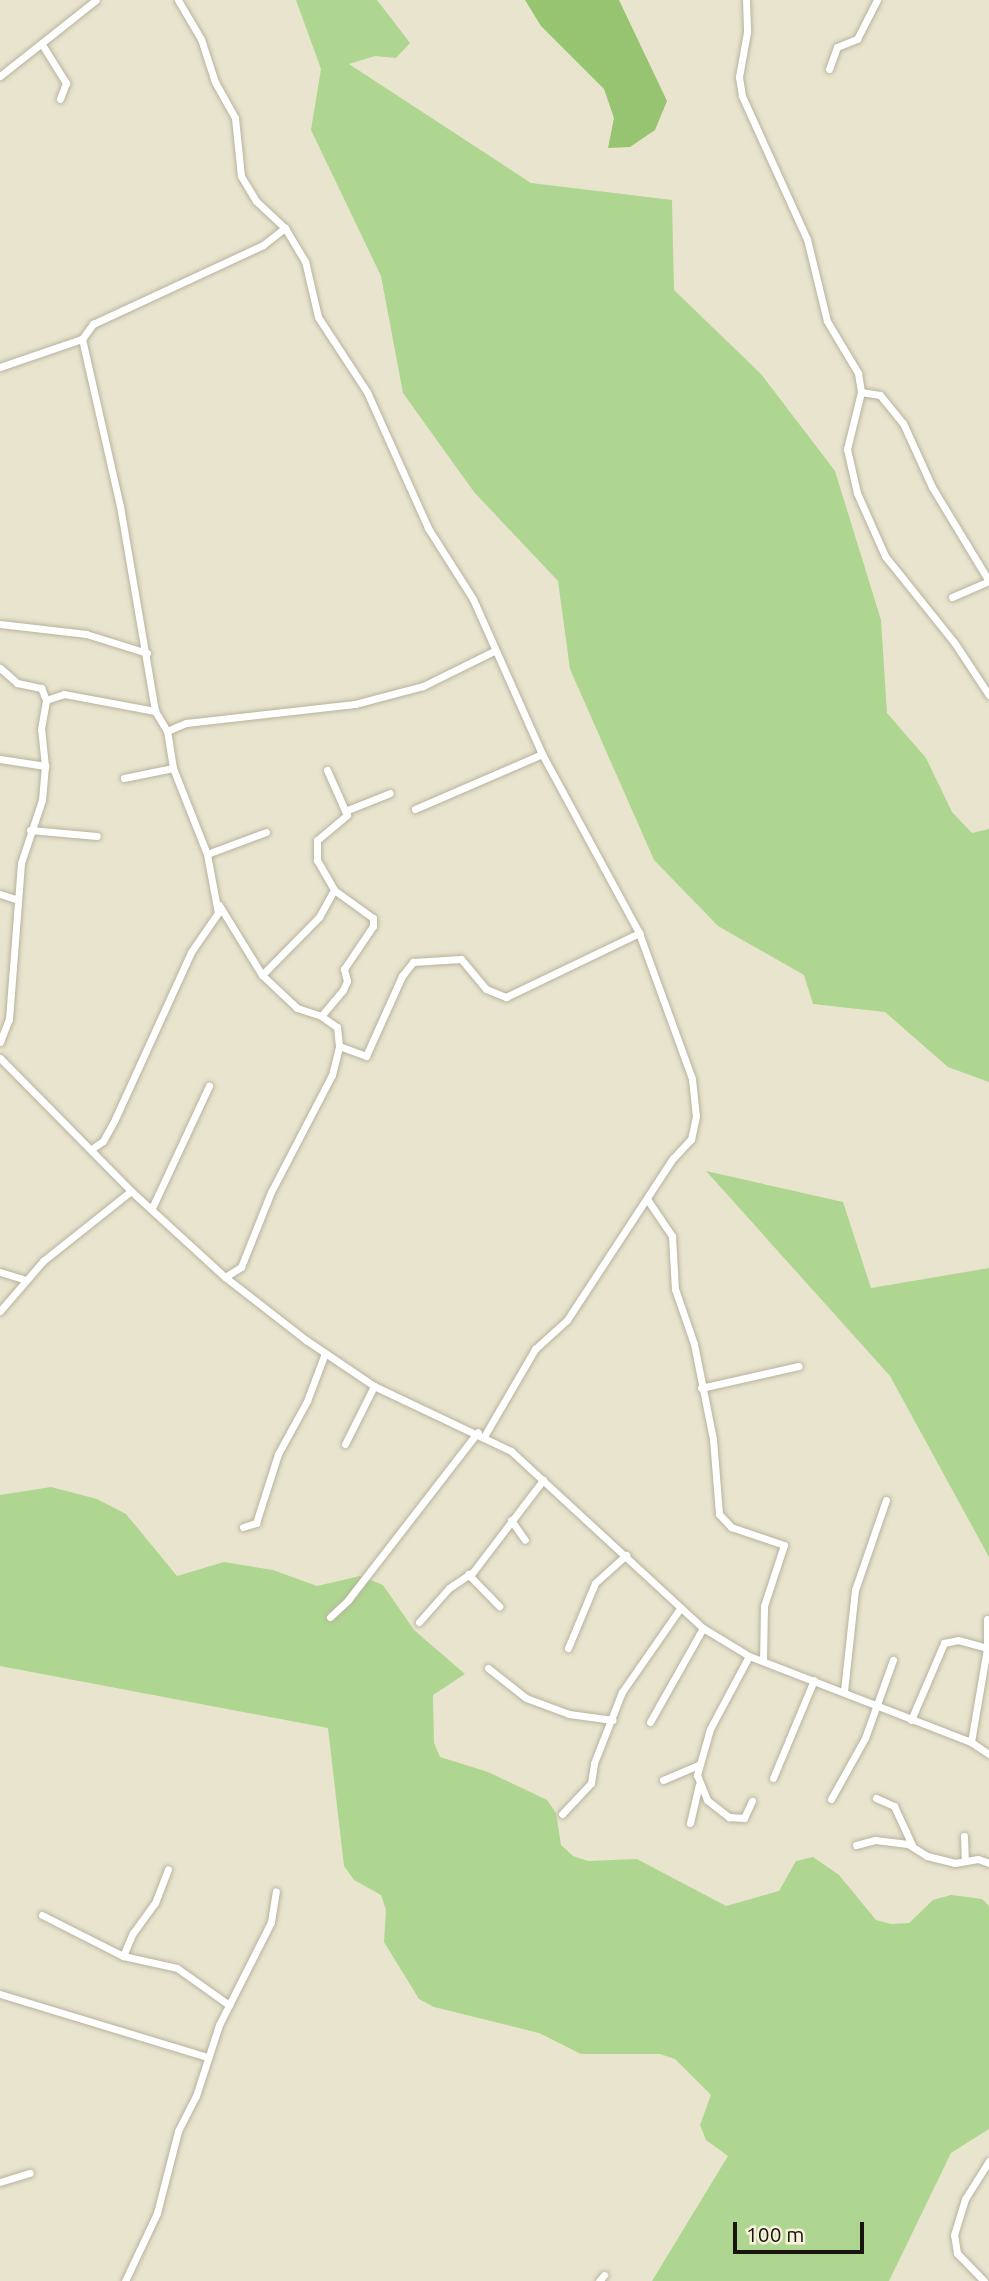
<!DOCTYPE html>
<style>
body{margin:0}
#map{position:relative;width:989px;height:2281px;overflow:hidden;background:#e9e4ce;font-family:Ubuntu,sans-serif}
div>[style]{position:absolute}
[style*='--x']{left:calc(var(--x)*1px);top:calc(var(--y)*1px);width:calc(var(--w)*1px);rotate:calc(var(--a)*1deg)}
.green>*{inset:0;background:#aed690}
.forest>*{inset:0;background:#96c470}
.roads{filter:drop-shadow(0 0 2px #b7b39e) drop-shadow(0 0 2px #b7b39e)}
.street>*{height:7px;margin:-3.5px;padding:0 3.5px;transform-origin:3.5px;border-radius:3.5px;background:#fff}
span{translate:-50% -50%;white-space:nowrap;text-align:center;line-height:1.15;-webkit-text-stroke:6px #f6f1db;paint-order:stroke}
.scale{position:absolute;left:733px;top:2222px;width:131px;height:32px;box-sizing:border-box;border:4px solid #17150e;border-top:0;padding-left:9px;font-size:21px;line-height:24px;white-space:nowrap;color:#17150e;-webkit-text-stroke:5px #f6f1db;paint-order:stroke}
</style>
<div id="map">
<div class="green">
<div style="clip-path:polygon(296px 0,377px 0,410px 43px,396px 58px,375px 56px,349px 64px,531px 183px,672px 200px,674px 290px,761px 374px,835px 471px,881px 620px,887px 713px,926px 758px,952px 812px,972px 833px,989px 829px,989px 1082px,948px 1067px,885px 1012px,813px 1004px,804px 975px,718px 926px,654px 860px,570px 669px,558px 581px,474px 492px,403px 393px,381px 276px,311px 130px,321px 69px)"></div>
<div style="clip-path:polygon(706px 1171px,843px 1202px,871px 1288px,989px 1268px,989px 1557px,890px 1376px)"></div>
<div style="clip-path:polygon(51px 1487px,97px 1499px,126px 1514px,177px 1576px,224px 1562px,273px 1570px,317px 1586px,360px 1576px,383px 1585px,414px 1630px,465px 1674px,433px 1695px,434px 1743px,440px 1757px,488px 1772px,547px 1800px,556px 1813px,561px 1845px,573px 1856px,588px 1861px,637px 1859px,726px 1906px,779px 1891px,796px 1861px,813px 1857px,839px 1875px,876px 1920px,891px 1924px,909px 1923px,933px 1900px,951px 1895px,982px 1899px,989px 1906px,989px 2129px,951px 2153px,889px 2281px,652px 2281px,728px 2156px,706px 2140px,700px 2125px,711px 2095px,675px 2059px,660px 2054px,581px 2054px,539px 2033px,434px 2007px,419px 1999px,384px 1942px,386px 1910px,381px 1895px,354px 1880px,344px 1866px,328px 1728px,0 1666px,0 1495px)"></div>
</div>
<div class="forest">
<div style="clip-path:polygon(525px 0,619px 0,667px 101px,655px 130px,630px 147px,608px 148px,614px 118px,604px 89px,541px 26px)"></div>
</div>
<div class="roads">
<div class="street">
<div style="--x:178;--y:0;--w:45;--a:59.5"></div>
<div style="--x:201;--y:39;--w:45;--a:72"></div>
<div style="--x:215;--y:82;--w:41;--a:60.9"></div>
<div style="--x:235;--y:118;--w:58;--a:84.1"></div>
<div style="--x:241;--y:176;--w:29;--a:59"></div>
<div style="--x:256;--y:201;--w:40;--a:43"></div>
<div style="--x:285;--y:228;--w:39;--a:59"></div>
<div style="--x:305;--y:261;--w:57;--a:76.9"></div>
<div style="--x:318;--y:317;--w:90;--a:56.8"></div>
<div style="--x:367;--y:392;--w:149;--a:65.8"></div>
<div style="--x:428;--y:528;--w:84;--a:57.6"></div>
<div style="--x:473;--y:599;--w:170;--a:66"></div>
<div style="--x:542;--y:754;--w:204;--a:61.5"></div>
<div style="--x:639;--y:933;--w:155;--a:70"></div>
<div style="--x:692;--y:1079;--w:37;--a:84"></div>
<div style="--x:696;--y:1116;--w:24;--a:102"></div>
<div style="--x:691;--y:1139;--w:26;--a:133"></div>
<div style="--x:673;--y:1158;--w:194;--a:123.2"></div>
<div style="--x:567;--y:1320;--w:43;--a:137.8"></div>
<div style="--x:535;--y:1349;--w:99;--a:120.2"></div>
<div style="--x:746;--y:0;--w:32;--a:88"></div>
<div style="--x:747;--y:32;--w:46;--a:100.1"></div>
<div style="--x:739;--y:77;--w:19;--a:81"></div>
<div style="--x:742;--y:96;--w:157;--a:65.6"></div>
<div style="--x:807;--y:239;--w:84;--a:76.3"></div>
<div style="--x:827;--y:321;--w:61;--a:59.2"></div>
<div style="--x:858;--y:373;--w:19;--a:81"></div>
<div style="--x:861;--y:392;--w:59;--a:103.8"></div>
<div style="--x:847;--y:449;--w:45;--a:77.2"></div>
<div style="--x:857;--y:493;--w:69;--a:66"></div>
<div style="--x:885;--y:556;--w:110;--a:51.3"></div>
<div style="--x:954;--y:642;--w:64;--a:56.6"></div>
<div style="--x:43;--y:46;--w:44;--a:58.1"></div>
<div style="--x:66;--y:83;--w:17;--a:111"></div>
<div style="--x:829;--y:69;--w:23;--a:-70"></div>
<div style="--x:837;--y:47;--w:22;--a:-22"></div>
<div style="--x:857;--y:39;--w:44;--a:-62.9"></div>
<div style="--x:0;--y:76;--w:122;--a:-38.4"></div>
<div style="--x:82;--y:339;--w:19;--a:-54"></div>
<div style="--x:93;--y:324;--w:187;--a:-24.9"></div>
<div style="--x:263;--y:245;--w:28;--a:-38"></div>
<div style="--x:0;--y:367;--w:87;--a:-18.9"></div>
<div style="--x:82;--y:339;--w:171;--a:77.2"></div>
<div style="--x:120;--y:506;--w:208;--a:80.3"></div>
<div style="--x:155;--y:711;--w:23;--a:59"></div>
<div style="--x:861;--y:392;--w:19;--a:9"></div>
<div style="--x:880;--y:395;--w:36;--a:51"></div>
<div style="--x:903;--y:423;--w:70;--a:65.6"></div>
<div style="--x:932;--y:487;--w:110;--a:58.8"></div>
<div style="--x:952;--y:597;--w:40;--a:-23.4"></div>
<div style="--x:0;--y:624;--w:87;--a:6.6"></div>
<div style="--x:86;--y:634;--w:64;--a:17.3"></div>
<div style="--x:0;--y:668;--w:23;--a:41"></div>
<div style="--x:17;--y:683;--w:25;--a:12"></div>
<div style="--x:41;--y:688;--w:13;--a:67"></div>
<div style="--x:0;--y:759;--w:46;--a:8.8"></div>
<div style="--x:327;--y:770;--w:49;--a:66"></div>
<div style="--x:347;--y:815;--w:39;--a:140"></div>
<div style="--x:317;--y:840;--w:20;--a:90"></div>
<div style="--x:317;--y:860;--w:34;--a:60"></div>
<div style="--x:334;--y:890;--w:48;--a:35.7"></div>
<div style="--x:373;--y:918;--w:8;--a:90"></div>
<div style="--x:373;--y:926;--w:52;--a:124"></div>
<div style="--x:344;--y:969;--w:12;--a:76"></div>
<div style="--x:347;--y:981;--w:10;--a:114"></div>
<div style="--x:343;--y:990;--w:34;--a:130"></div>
<div style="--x:321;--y:1016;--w:19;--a:35"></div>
<div style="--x:337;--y:1027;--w:19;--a:84"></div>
<div style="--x:124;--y:778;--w:50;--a:-11.5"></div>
<div style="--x:415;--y:809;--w:138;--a:-23.4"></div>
<div style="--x:345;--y:811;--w:48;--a:-21.8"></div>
<div style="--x:30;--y:830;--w:67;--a:5.1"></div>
<div style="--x:207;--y:854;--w:63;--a:-20.4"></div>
<div style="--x:0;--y:894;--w:19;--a:18"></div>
<div style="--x:219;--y:905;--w:82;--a:58.4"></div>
<div style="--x:262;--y:975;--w:48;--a:43.3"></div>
<div style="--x:297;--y:1008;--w:25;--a:18"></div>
<div style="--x:262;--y:975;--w:81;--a:-45.5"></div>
<div style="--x:319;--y:917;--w:31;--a:-61"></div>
<div style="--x:0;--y:1042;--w:25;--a:-69"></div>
<div style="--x:9;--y:1019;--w:156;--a:-85.6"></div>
<div style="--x:21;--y:863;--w:66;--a:-71.6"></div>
<div style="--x:42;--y:800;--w:34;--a:-85"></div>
<div style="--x:45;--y:766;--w:37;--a:-96"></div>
<div style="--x:41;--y:729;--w:29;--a:-80"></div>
<div style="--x:46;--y:700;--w:19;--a:-18"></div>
<div style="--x:64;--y:694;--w:93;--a:10.6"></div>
<div style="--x:0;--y:1058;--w:187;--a:45.4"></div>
<div style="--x:131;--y:1191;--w:127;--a:42.5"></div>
<div style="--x:225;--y:1277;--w:103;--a:37.9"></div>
<div style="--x:306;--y:1340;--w:82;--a:34.1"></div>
<div style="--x:374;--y:1386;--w:152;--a:25.4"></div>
<div style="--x:511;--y:1451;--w:261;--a:42.7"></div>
<div style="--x:703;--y:1628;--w:54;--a:31.3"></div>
<div style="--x:749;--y:1656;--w:238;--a:21.2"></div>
<div style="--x:971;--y:1742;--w:22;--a:34"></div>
<div style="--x:93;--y:1148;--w:12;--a:-35"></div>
<div style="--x:103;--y:1141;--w:25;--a:-61"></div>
<div style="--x:115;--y:1119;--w:183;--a:-65.5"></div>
<div style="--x:191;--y:952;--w:47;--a:-55.3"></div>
<div style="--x:218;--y:913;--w:60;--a:-100.6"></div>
<div style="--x:207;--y:854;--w:92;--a:-111.6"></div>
<div style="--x:173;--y:768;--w:37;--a:-99"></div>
<div style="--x:167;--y:731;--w:21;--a:-23"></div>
<div style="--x:186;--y:723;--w:170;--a:-6.4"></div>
<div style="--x:355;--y:704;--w:70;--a:-14.8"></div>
<div style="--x:423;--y:686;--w:81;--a:-26.3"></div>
<div style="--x:647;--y:1199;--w:45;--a:56"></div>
<div style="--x:672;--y:1236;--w:53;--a:86.8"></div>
<div style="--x:675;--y:1289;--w:58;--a:70.9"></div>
<div style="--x:694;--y:1344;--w:97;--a:78.7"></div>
<div style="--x:713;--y:1439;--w:75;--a:85.4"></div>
<div style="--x:719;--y:1514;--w:18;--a:47"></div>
<div style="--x:731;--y:1527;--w:56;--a:18.8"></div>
<div style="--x:784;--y:1545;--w:64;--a:108.2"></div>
<div style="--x:764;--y:1606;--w:55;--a:91"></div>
<div style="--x:152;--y:1208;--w:135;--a:-65"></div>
<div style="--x:0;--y:1272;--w:24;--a:17"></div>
<div style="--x:225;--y:1277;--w:19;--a:-32"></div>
<div style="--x:241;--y:1267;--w:81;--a:-68.2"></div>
<div style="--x:271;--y:1192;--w:132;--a:-62.5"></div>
<div style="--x:332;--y:1075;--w:30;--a:-76"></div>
<div style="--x:339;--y:1046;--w:29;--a:20"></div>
<div style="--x:366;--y:1056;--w:88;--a:-65.8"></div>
<div style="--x:402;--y:976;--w:18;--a:-52"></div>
<div style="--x:413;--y:962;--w:48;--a:-3.6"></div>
<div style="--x:461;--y:959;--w:39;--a:50"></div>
<div style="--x:486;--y:989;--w:22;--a:22"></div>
<div style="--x:506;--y:997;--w:148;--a:-25.7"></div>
<div style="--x:0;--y:1311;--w:66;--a:-49.3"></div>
<div style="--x:43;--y:1261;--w:112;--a:-38.5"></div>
<div style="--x:701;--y:1388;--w:100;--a:-12.7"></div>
<div style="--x:345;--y:1444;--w:65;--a:-63.4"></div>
<div style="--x:511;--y:1520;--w:24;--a:55"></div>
<div style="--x:243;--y:1527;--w:14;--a:-17"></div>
<div style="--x:256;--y:1523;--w:72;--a:-72.3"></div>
<div style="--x:278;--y:1454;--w:60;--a:-61.3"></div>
<div style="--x:307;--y:1401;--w:51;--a:-69.4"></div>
<div style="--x:468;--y:1574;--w:45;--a:45.9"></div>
<div style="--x:330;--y:1617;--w:25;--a:-43"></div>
<div style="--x:348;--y:1600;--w:212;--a:-52.3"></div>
<div style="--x:419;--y:1622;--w:45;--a:-48.6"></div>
<div style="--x:449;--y:1588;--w:29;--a:-34"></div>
<div style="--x:473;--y:1572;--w:116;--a:-52.7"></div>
<div style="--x:568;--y:1648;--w:70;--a:-67.4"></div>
<div style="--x:595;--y:1583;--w:42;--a:-42.1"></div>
<div style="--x:749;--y:1656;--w:83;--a:118.1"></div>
<div style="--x:710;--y:1729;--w:48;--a:105.8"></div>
<div style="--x:697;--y:1775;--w:27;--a:68"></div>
<div style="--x:707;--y:1800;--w:28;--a:38"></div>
<div style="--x:729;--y:1817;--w:15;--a:4"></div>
<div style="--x:744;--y:1818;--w:19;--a:-65"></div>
<div style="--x:488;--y:1668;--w:48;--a:38.3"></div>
<div style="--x:526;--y:1698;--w:46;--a:20.4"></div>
<div style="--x:569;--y:1714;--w:44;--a:7.8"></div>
<div style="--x:844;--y:1691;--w:102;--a:-83.8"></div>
<div style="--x:855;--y:1590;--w:95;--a:-71"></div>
<div style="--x:911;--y:1720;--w:84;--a:-66.8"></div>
<div style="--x:944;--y:1643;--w:14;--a:-12"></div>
<div style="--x:958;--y:1640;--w:30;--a:15"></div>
<div style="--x:650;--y:1722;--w:108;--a:-60.6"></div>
<div style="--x:971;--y:1742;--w:95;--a:-80.3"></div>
<div style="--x:987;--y:1648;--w:29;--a:-90"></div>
<div style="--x:773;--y:1778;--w:106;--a:-67.3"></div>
<div style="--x:663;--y:1780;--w:39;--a:-23"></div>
<div style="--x:876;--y:1798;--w:20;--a:24"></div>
<div style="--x:894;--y:1806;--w:43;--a:65.2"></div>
<div style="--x:831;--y:1799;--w:70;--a:-60.9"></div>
<div style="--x:865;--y:1738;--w:83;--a:-70.3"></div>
<div style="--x:562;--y:1814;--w:42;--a:-46.9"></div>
<div style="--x:591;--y:1783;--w:20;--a:-81"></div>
<div style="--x:594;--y:1763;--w:76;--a:-68.5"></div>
<div style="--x:622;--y:1692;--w:100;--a:-55.2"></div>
<div style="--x:690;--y:1823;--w:39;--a:-77"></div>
<div style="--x:964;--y:1836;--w:24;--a:88"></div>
<div style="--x:856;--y:1845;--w:20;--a:-15"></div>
<div style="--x:875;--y:1840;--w:33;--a:7"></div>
<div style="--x:908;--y:1844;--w:22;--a:32"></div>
<div style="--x:927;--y:1856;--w:29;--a:14"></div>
<div style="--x:955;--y:1863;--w:23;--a:-10"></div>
<div style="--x:978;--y:1859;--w:12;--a:20"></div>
<div style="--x:42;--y:1915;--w:91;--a:26.8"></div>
<div style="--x:123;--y:1956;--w:55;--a:12.5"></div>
<div style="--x:177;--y:1968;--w:64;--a:35.4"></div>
<div style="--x:123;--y:1956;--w:25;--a:-67"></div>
<div style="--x:133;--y:1933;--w:37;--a:-54"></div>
<div style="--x:155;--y:1903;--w:36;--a:-69"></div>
<div style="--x:0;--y:1994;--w:217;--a:16.9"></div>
<div style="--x:0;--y:2182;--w:31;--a:-17"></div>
<div style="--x:125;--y:2281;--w:75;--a:-64.8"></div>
<div style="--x:157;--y:2213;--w:85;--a:-75.6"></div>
<div style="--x:178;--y:2131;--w:39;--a:-63"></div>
<div style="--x:196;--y:2096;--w:75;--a:-72.1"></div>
<div style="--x:219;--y:2025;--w:115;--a:-63.2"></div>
<div style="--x:271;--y:1922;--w:31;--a:-81"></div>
<div style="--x:599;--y:2281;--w:8;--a:-50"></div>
<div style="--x:984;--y:2281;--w:39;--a:-134"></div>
<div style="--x:957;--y:2253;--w:18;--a:-99"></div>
<div style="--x:954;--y:2235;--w:38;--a:-73"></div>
<div style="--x:965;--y:2199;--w:45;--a:-57.7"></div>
</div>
</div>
<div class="scale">100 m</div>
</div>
